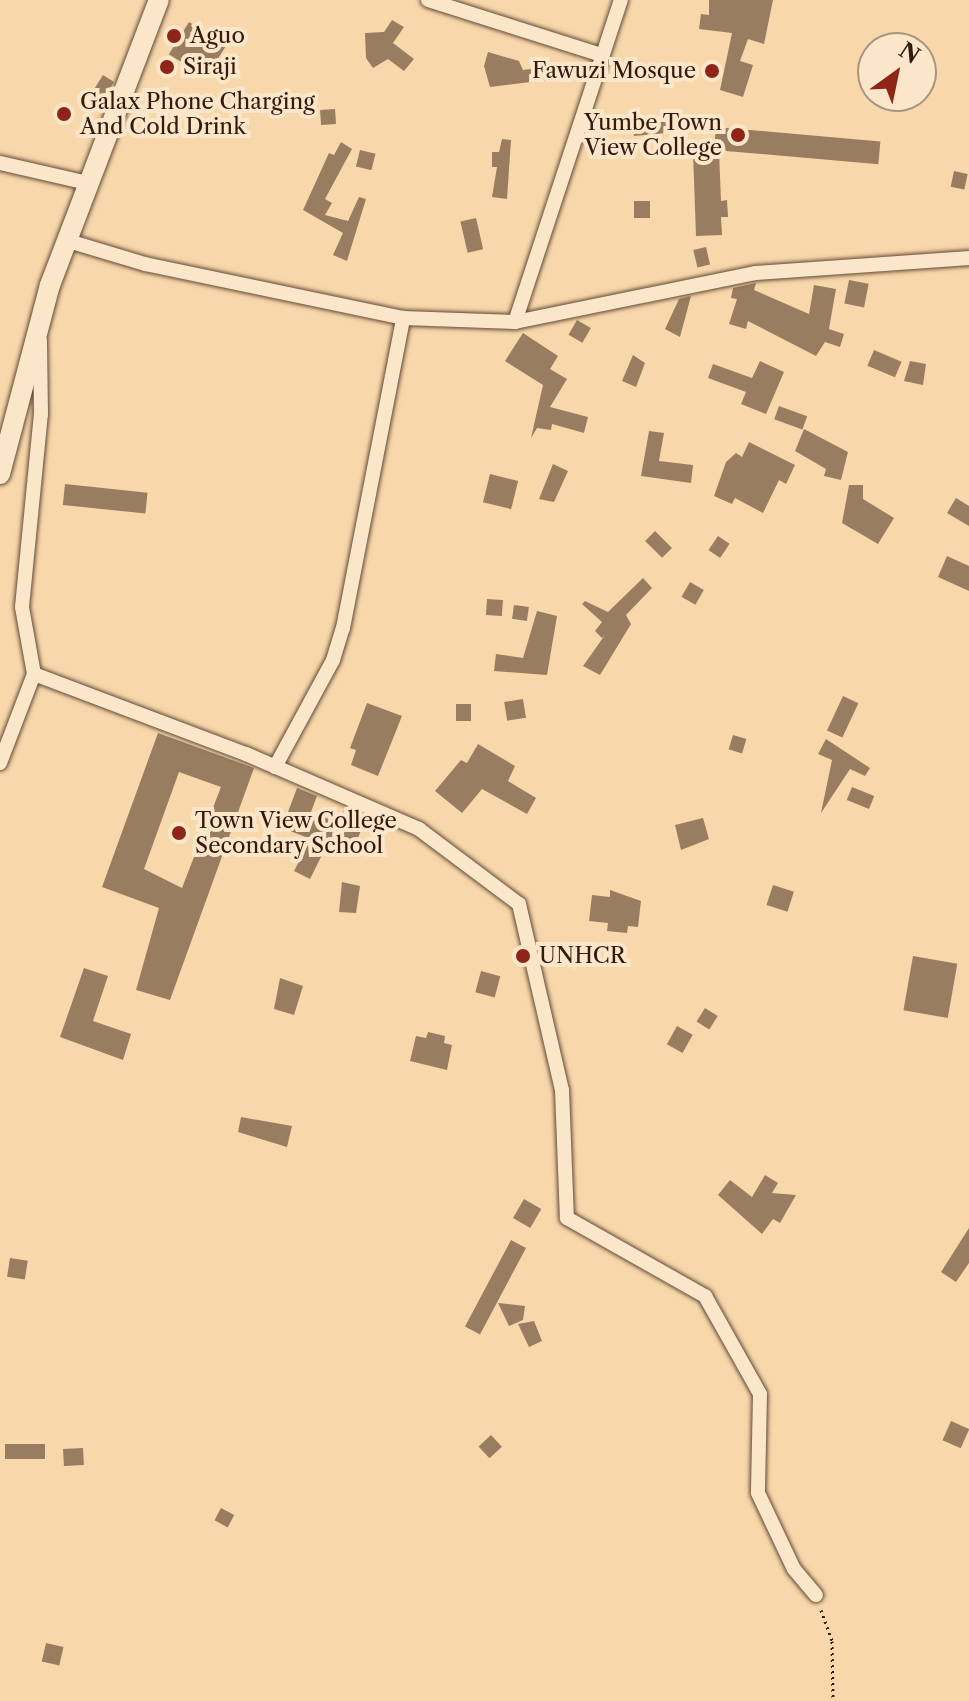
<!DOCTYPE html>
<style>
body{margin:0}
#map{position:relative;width:969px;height:1701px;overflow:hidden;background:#f8d8ab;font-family:"Libre Caslon Text",serif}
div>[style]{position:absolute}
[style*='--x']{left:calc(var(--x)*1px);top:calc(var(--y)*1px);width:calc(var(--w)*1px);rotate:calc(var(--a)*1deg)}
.building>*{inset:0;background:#987d60;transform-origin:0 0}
.path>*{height:3px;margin-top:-1.5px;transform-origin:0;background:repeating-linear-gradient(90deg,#311a0f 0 2px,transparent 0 6px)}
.roads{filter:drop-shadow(0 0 2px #634a36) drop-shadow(0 0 2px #634a36)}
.street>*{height:14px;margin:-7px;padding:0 7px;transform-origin:7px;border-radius:7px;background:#fae6c8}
.secondary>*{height:20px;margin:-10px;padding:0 10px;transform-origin:10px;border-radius:10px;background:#fae6c8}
.dots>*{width:22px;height:22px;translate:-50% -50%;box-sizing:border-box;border:4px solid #fae6c8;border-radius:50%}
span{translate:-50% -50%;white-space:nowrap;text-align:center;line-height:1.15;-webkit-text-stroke:8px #fae6c8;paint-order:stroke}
.poi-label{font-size:22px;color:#311a0f}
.left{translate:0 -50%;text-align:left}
.right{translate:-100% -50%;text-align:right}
.north{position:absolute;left:857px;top:32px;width:80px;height:80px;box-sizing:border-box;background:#fae6c8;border:2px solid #aa947e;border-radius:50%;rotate:33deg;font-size:22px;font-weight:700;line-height:32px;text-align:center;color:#311a0f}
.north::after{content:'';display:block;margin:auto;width:28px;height:36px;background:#8f2418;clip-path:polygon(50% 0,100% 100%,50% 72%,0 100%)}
</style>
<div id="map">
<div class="building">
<div style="clip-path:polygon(709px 0,773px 0,764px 44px,748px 39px,740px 61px,753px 65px,743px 97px,720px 90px,732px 33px,699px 29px,701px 14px,709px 15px)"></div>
<div style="clip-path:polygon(392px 20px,404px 27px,393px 43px,414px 59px,404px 71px,388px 59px,373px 68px,366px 58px,365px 33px,384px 32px)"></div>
<div style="left:189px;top:22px;width:44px;height:38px;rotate:32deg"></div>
<div style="clip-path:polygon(488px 52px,519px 61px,523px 70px,554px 66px,555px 79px,490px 87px,484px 66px)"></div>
<div style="left:103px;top:75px;width:13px;height:18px;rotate:32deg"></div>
<div style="left:335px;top:109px;width:15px;height:15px;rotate:86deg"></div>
<div style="clip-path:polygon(633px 117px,665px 118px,667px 133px,634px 136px)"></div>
<div style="left:716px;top:127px;width:165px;height:23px;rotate:5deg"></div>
<div style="clip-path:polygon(502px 139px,511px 140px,507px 199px,492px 197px,497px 167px,492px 167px,492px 152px,499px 152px)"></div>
<div style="clip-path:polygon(341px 142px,352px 149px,325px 199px,332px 203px,325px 215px,348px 221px,359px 197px,366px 199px,347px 261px,333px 255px,343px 233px,303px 210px,329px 153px,334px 155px)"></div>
<div style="left:360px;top:150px;width:16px;height:17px;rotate:14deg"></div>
<div style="clip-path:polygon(719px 151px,721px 201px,727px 200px,728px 217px,721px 217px,722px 235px,696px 236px,693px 152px)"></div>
<div style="left:954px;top:171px;width:14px;height:16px;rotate:12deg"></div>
<div style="left:650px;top:201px;width:17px;height:16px;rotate:90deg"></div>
<div style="left:476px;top:218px;width:32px;height:16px;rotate:77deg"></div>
<div style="left:706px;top:247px;width:18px;height:13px;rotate:77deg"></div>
<div style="left:849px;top:280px;width:20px;height:24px;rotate:11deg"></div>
<div style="clip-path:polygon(756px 283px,754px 290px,809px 314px,814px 285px,836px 289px,829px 329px,844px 334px,840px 347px,825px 342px,816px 356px,748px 321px,746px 329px,729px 324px,737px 299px,731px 298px,733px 288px)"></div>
<div style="clip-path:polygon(691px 296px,680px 337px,665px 329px,679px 299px)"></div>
<div style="left:577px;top:320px;width:16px;height:17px;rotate:30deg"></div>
<div style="clip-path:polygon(523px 333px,558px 356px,550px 369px,567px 379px,550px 407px,588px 417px,584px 433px,552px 424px,551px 430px,537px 428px,531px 438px,543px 385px,505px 361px)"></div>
<div style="left:874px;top:350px;width:30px;height:17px;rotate:23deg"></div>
<div style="clip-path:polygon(633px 355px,645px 363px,636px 387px,622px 381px)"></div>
<div style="clip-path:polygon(760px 361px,784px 372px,766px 414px,741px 404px,746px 392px,708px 378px,713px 364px,752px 378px)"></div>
<div style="clip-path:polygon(910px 361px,926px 364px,923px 385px,904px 381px)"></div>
<div style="left:779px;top:406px;width:30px;height:14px;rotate:20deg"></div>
<div style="clip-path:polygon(804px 429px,848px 452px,841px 480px,824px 476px,826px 469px,795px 451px)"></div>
<div style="clip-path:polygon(649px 431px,664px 433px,659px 461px,693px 465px,691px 483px,641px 476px)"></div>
<div style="clip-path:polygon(749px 442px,795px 465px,786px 484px,779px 480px,763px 513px,735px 498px,732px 504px,714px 496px,726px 462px,736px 453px,742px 457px)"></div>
<div style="clip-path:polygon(553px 464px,568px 471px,554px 502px,539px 499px)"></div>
<div style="left:490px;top:474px;width:29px;height:29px;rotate:14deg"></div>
<div style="left:65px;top:484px;width:83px;height:21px;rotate:6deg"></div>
<div style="clip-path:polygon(849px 485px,863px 485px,863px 499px,894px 518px,878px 544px,842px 523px)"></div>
<div style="clip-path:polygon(956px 498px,969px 506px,969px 526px,947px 513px)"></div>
<div style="left:655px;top:531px;width:24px;height:14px;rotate:45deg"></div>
<div style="left:718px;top:536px;width:14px;height:17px;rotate:34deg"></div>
<div style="clip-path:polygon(947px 556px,969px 566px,969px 591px,938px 577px)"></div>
<div style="clip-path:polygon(643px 578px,652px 588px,626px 615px,631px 624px,600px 675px,583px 666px,605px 635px,602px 638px,595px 631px,602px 622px,582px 604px,585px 601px,608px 612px)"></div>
<div style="left:690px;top:582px;width:16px;height:17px;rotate:30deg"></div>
<div style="left:487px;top:599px;width:16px;height:16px;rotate:4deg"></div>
<div style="left:514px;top:605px;width:15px;height:14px;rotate:8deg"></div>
<div style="clip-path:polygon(537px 611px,557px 616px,547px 675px,494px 671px,496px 654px,523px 658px)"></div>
<div style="left:843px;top:696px;width:17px;height:38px;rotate:25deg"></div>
<div style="left:523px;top:699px;width:19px;height:19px;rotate:81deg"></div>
<div style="clip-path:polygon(367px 703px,402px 716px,378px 776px,351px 765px,356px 750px,350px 748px)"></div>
<div style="left:456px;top:704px;width:15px;height:17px"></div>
<div style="clip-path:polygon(evenodd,158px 733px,254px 768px,170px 1000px,136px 990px,159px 908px,102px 887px,158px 733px,179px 772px,221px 787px,182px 888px,144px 869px,179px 772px)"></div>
<div style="left:733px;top:735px;width:14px;height:15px;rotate:17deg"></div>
<div style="clip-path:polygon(826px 739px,870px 768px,865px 776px,850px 769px,821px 813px,832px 760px,818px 754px)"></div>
<div style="clip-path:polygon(478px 744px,515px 766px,508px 781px,536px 798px,527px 814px,482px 789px,462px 813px,435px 791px,461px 760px,467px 763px)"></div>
<div style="left:852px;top:787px;width:24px;height:14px;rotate:22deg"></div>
<div style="clip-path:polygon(297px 788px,317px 796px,311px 812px,339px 823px,345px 808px,366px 817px,352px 854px,327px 845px,310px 879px,294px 871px,311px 839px,282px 828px)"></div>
<div style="clip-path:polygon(703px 818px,709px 839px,681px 850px,675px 825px)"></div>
<div style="clip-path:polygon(342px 882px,360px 886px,356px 913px,339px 912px)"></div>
<div style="left:773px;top:885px;width:22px;height:21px;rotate:18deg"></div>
<div style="clip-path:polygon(610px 890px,641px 901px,638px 927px,628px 926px,627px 933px,607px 931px,608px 923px,589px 921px,592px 895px,610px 897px)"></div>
<div style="left:913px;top:956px;width:45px;height:55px;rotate:10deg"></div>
<div style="clip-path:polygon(84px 968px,108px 976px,93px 1021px,131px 1034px,123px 1060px,60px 1037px)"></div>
<div style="left:481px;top:971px;width:20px;height:22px;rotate:15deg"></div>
<div style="clip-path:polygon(280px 978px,303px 986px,294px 1015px,274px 1009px)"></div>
<div style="left:705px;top:1008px;width:15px;height:16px;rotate:32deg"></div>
<div style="left:677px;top:1026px;width:18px;height:21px;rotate:29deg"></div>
<div style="clip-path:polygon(428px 1032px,445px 1036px,444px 1043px,452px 1045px,447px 1070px,410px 1061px,416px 1036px,426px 1038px)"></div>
<div style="clip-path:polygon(241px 1117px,292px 1126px,287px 1147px,238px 1132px)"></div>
<div style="clip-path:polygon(765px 1175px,778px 1183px,772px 1193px,796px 1195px,780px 1223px,773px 1219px,762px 1234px,718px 1195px,730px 1180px,752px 1197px)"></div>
<div style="left:524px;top:1199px;width:20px;height:22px;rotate:30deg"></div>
<div style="clip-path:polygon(969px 1228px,969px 1263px,956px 1282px,941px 1272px)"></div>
<div style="left:511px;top:1240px;width:17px;height:98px;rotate:28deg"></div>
<div style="left:10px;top:1258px;width:18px;height:19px;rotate:9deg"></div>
<div style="clip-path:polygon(498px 1303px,525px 1306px,523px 1320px,509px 1326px)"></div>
<div style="clip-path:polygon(534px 1321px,542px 1341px,529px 1347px,518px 1324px)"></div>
<div style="left:951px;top:1421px;width:20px;height:21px;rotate:24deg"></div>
<div style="left:491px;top:1435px;width:16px;height:17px;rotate:47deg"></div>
<div style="left:45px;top:1444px;width:15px;height:40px;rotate:90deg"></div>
<div style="left:83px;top:1448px;width:17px;height:20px;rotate:87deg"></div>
<div style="left:221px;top:1508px;width:15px;height:14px;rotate:28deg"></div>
<div style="left:46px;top:1643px;width:18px;height:19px;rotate:13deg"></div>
</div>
<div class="path">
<div style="--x:821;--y:1610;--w:33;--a:70"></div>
<div style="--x:832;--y:1641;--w:60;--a:89"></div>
</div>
<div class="roads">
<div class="street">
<div style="--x:428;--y:0;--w:182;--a:17.6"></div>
<div style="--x:0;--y:163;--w:89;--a:12.9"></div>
<div style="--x:65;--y:240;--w:84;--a:16.7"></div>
<div style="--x:145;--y:264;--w:264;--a:11.8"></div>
<div style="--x:403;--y:318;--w:112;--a:2"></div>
<div style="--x:515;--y:322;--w:246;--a:-11.5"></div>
<div style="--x:756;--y:273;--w:214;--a:-4"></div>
<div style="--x:515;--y:322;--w:339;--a:-71.8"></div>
<div style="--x:34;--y:674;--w:227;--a:20.7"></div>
<div style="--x:246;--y:754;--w:189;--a:23.4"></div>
<div style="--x:419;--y:829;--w:125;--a:36.9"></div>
<div style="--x:519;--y:904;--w:191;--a:77"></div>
<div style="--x:562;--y:1090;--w:128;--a:87.8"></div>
<div style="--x:567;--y:1218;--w:159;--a:29.5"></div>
<div style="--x:705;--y:1296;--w:112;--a:60.7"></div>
<div style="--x:760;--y:1394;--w:99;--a:91.2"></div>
<div style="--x:758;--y:1493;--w:84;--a:64.7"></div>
<div style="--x:794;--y:1569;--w:34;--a:50"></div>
<div style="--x:0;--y:763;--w:95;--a:-69.1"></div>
<div style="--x:34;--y:674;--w:68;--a:-100.2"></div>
<div style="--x:22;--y:607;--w:194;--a:-84.4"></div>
<div style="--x:41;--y:414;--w:74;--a:-90.8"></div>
<div style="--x:275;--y:767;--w:122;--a:-61.5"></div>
<div style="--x:333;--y:660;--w:34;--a:-73"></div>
<div style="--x:343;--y:628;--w:316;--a:-79"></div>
</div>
<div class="secondary">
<div style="--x:0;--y:474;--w:196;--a:-75.2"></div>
<div style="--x:50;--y:285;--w:305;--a:-69.1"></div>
</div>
</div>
<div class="dots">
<div style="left:174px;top:36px;background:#8f2418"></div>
<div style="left:167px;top:67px;background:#8f2418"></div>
<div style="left:712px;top:71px;background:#8f2418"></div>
<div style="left:64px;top:114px;background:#8f2418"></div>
<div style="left:738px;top:135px;background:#8f2418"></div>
<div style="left:179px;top:833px;background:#8f2418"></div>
<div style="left:523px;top:956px;background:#8f2418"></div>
</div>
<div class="poi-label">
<span class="left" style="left:190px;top:36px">Aguo</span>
<span class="left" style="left:183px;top:67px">Siraji</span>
<span class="right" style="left:696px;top:71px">Fawuzi Mosque</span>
<span class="left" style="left:80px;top:114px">Galax Phone Charging<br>And Cold Drink</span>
<span class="right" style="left:722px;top:135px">Yumbe Town<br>View College</span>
<span class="left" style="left:195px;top:833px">Town View College<br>Secondary School</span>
<span class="left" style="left:539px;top:956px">UNHCR</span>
</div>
<div class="north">N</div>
</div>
